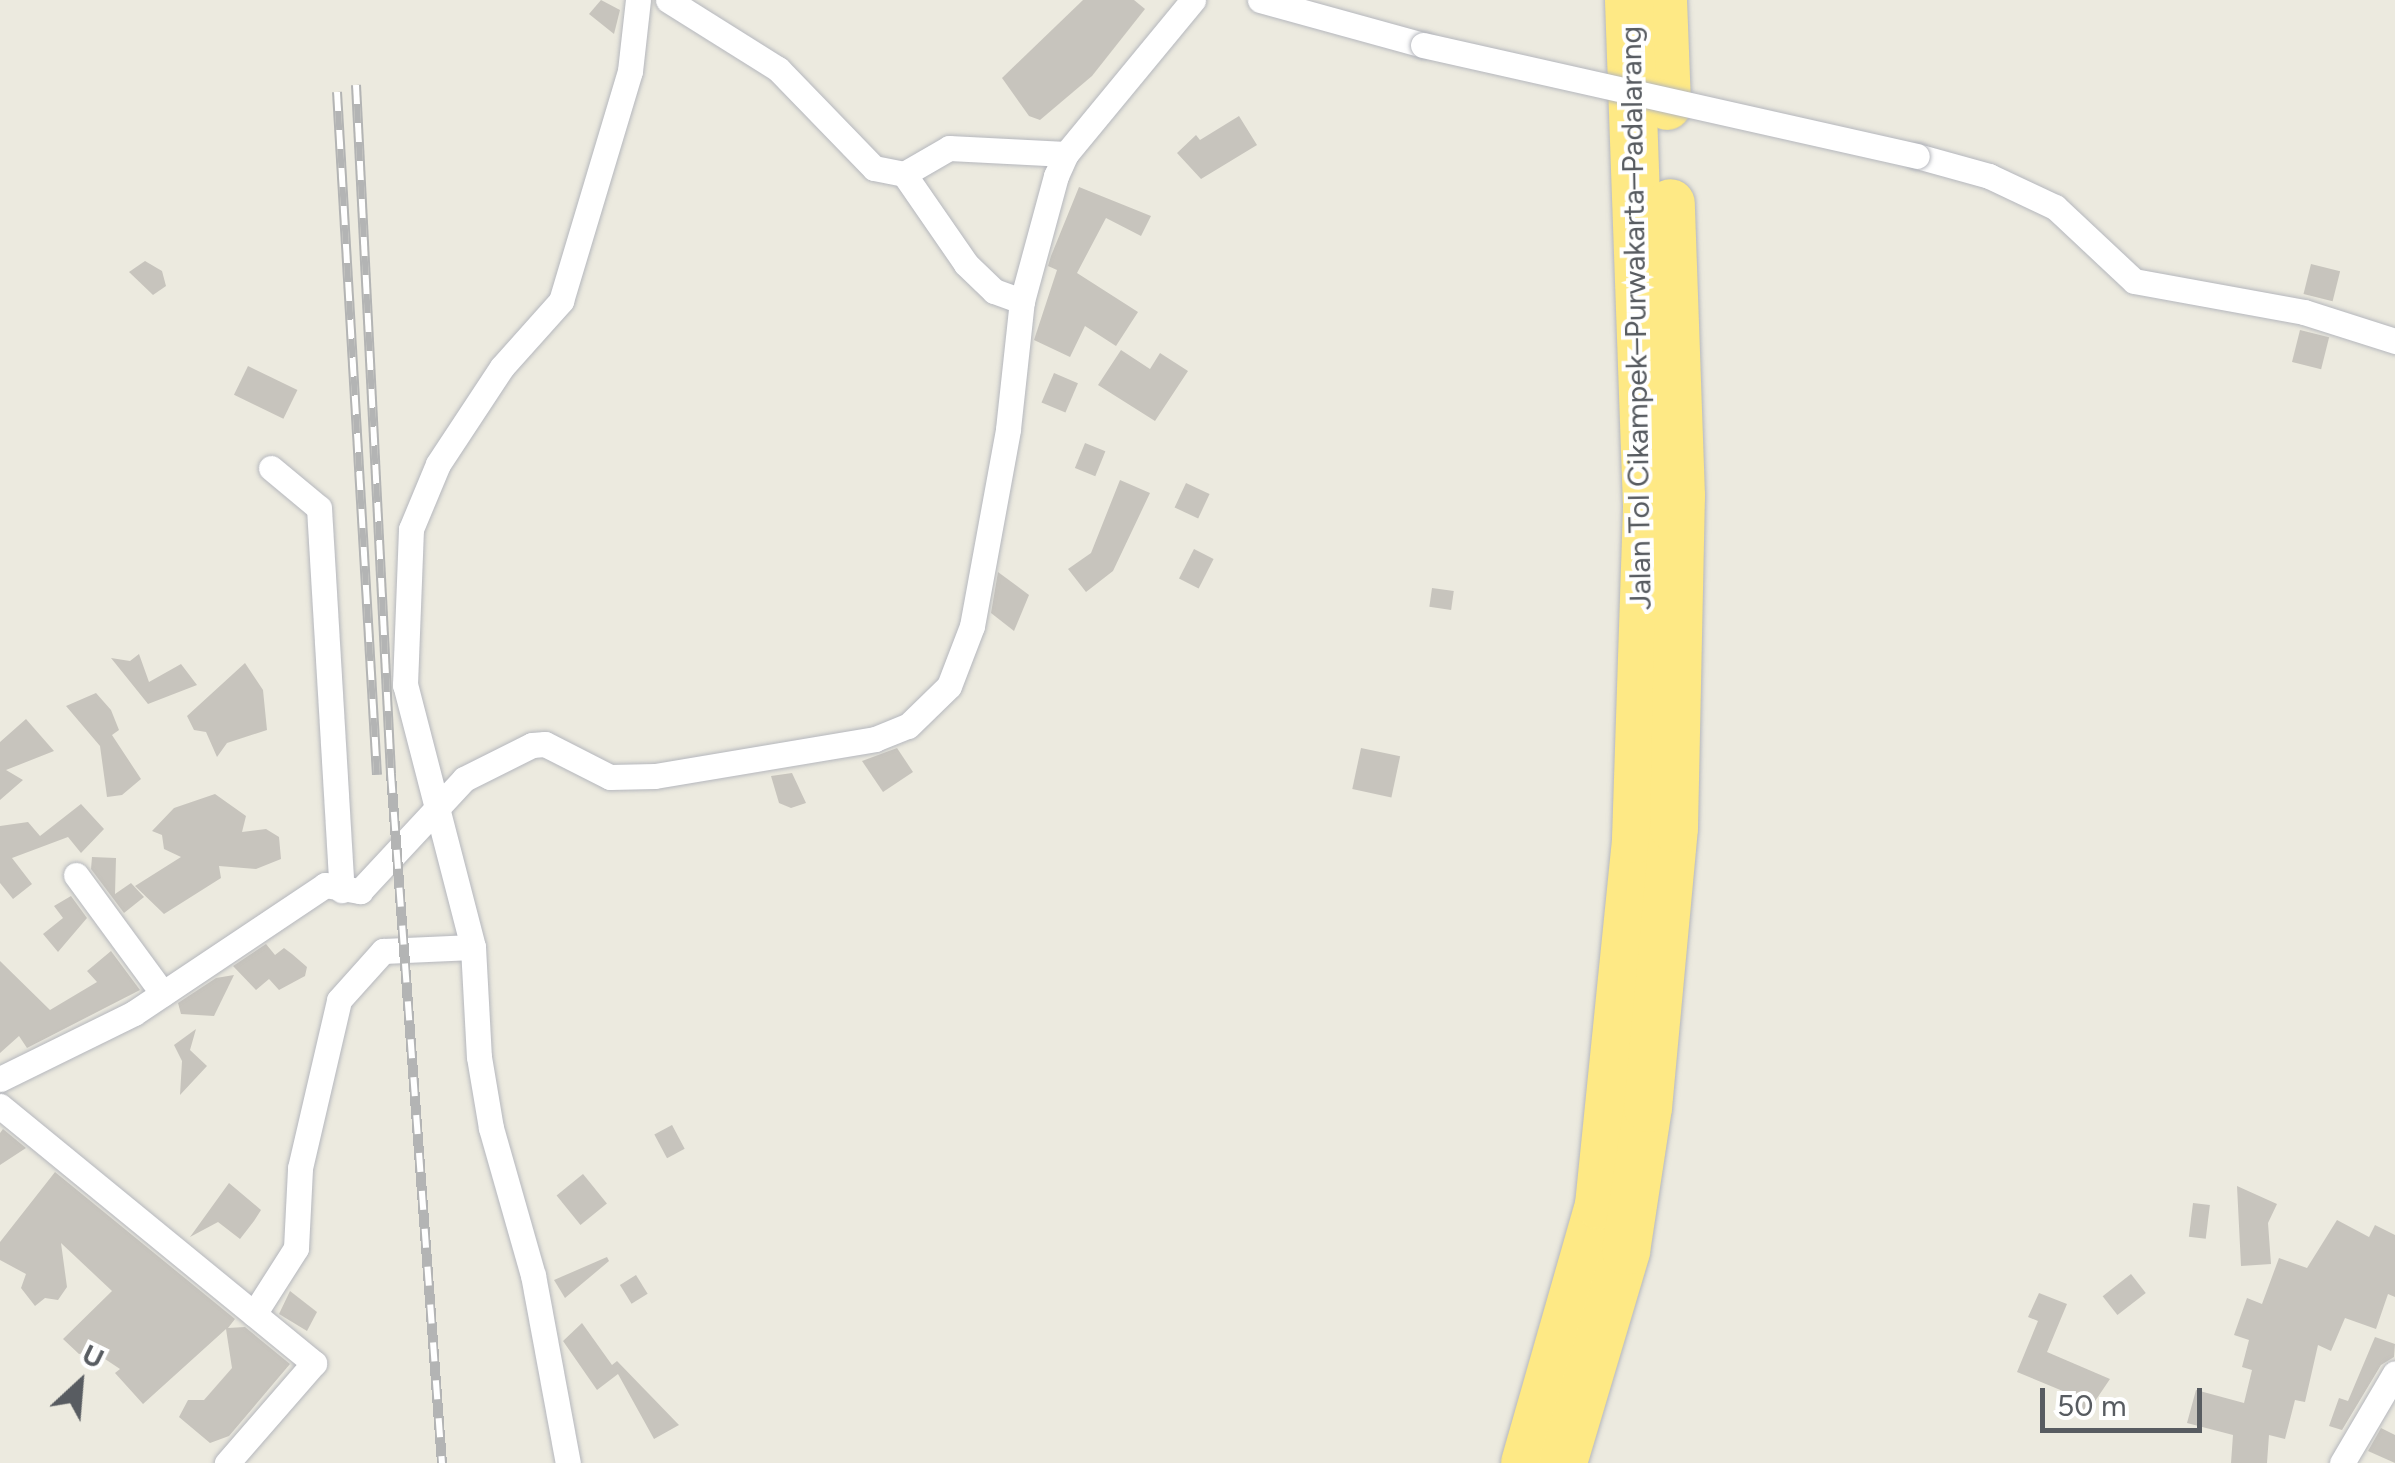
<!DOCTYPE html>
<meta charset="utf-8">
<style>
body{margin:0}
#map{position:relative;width:2395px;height:1463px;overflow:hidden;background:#eceadf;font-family:Figtree,sans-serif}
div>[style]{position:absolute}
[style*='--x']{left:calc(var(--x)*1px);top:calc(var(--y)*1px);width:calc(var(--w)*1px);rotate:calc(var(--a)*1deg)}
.building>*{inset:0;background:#c7c4bd;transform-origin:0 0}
.roads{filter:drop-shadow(0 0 2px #b5b7bd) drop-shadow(0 0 2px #b5b7bd)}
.minor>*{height:25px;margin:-12.5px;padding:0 12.5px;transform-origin:12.5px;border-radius:12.5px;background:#fff}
.motorway>*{height:48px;margin:-24px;padding:0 24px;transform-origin:24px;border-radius:24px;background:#fee985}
.rail>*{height:10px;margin-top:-5px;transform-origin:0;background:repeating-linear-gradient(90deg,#fff 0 19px,#b3b4b4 0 38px);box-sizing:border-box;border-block:2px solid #b3b4b4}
.bridges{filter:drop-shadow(0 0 2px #b5b7bd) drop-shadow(0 0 2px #b5b7bd)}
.minor-bridge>*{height:25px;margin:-12.5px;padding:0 12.5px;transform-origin:12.5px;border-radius:12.5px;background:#fff}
span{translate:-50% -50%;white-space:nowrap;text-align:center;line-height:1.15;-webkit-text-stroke:8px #fff;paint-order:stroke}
.street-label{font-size:30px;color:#585c61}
.north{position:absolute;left:30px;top:1333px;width:100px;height:100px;-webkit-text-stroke:8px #fff;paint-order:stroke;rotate:26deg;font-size:28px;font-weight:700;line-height:40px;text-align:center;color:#585c61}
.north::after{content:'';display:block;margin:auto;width:35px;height:45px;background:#585c61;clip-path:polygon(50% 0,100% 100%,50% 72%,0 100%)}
.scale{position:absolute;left:2040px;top:1388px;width:162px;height:45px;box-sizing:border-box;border:5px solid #585c61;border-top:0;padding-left:12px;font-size:30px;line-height:35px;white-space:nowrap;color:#585c61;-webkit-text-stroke:8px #fff;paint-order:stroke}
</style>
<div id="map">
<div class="building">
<div style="clip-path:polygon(601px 0,620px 10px,614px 34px,589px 14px)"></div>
<div style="clip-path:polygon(1083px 0,1134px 0,1145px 9px,1092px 76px,1040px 120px,1029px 116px,1002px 78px)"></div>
<div style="clip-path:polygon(1239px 116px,1257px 145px,1201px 179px,1177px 153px,1196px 135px,1200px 140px)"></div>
<div style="clip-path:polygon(1079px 187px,1151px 216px,1141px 236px,1106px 218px,1077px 273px,1138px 312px,1116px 346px,1085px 326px,1070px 357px,1034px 340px,1057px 270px,1048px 266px,1051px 256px)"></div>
<div style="clip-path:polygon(145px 261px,162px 271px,166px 286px,153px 295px,129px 272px)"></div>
<div style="left:2311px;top:264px;width:30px;height:31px;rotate:14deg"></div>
<div style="left:2300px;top:330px;width:30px;height:33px;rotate:14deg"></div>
<div style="clip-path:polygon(1121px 350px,1150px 369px,1160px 353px,1188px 371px,1155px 421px,1098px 385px)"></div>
<div style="left:248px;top:366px;width:55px;height:32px;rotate:26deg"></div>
<div style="left:1054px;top:373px;width:26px;height:32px;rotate:23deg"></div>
<div style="left:1085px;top:443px;width:22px;height:27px;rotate:22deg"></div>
<div style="clip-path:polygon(1120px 480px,1150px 493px,1113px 571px,1086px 592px,1068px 569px,1091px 553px)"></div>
<div style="left:1186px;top:483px;width:26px;height:27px;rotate:25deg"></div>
<div style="left:1194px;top:549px;width:22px;height:33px;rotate:27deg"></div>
<div style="clip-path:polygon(998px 572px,1029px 595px,1014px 631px,991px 613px)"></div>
<div style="left:1432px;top:588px;width:22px;height:19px;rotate:8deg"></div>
<div style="clip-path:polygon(139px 654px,149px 682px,181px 664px,197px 685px,148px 704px,111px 658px,130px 661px)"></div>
<div style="clip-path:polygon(245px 663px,263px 690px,267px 730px,227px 743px,217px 757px,206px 732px,194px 730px,187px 716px)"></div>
<div style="clip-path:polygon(96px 693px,111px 710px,119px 730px,112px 735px,141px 779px,122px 795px,107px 797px,100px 746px,66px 706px)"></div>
<div style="clip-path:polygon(26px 719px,54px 751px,6px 770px,23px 780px,0 800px,0 742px)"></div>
<div style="clip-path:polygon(897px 748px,913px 772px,883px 792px,862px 761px)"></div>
<div style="left:1361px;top:748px;width:40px;height:42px;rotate:12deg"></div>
<div style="clip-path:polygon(792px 773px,806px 803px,791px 808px,779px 803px,771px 776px)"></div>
<div style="clip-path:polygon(215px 794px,246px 816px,242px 832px,266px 829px,279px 837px,281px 859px,256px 869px,219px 866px,221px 878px,164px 914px,135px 886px,181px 857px,164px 849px,162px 835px,152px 831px,174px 808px)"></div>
<div style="clip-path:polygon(81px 804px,104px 829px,81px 853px,68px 837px,12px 858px,32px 884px,13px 899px,0 883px,0 826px,28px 822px,40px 836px)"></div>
<div style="clip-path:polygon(92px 857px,116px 858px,115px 894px,131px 883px,144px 897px,124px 913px,91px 869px)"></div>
<div style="clip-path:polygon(71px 896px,87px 918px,58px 952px,43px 934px,63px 918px,54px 906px)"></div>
<div style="clip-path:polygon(266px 944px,275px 955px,284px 948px,292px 954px,307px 967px,305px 976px,279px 990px,269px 979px,256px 990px,233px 966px)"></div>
<div style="clip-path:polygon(111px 951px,140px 990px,27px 1048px,19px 1036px,0 1053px,0 961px,50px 1010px,97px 982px,87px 971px)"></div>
<div style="clip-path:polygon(234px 975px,214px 1016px,181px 1014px,178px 1003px,216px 978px)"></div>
<div style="clip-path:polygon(196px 1029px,190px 1050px,207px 1066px,180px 1095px,182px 1061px,174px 1045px)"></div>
<div style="left:672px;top:1125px;width:27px;height:20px;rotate:62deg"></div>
<div style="clip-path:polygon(3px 1129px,26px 1148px,0 1165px,0 1133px)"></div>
<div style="clip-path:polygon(55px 1172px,235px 1319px,228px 1328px,245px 1327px,290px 1364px,229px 1436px,210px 1443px,179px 1417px,188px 1400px,204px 1400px,232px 1368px,226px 1329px,143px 1404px,115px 1373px,120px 1369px,93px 1351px,79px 1354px,63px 1339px,112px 1291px,61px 1243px,67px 1287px,58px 1300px,45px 1298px,35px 1306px,21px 1288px,26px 1274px,0 1260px,0 1242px)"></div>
<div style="left:583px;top:1174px;width:38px;height:34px;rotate:51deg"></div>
<div style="clip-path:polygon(229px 1183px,261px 1210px,254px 1221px,240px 1239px,218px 1222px,190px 1237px)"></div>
<div style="clip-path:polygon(2237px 1186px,2277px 1204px,2268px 1223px,2271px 1264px,2241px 1266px)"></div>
<div style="left:2193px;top:1203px;width:17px;height:34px;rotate:7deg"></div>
<div style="clip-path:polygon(2337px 1220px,2369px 1237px,2375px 1225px,2395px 1235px,2395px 1297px,2388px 1294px,2376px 1329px,2345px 1318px,2331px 1351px,2318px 1345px,2305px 1402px,2295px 1400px,2285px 1439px,2269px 1435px,2267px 1463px,2231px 1463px,2233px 1435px,2187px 1423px,2196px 1390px,2244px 1403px,2252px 1370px,2242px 1367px,2249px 1340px,2234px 1335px,2247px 1298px,2262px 1304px,2279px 1258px,2307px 1268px)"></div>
<div style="clip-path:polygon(607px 1257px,609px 1261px,565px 1298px,554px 1280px)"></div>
<div style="left:2131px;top:1274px;width:24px;height:36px;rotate:52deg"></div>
<div style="left:636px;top:1275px;width:22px;height:19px;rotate:58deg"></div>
<div style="clip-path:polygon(290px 1291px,317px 1312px,307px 1331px,279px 1314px)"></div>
<div style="clip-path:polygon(2039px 1293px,2067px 1304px,2047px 1352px,2110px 1379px,2087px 1413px,2066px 1404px,2070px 1394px,2017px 1372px,2038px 1321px,2028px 1317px)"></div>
<div style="clip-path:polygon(582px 1323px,612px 1365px,617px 1361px,679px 1425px,654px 1439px,618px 1374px,597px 1390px,563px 1341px)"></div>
<div style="clip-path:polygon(2375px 1337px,2395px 1344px,2394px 1357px,2381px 1365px,2342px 1430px,2329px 1426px,2339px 1398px,2348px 1401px)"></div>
<div style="clip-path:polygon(2381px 1428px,2395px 1435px,2395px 1463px,2368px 1451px)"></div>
</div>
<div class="roads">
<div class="minor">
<div style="--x:668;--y:0;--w:130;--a:32.1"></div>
<div style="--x:778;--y:69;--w:138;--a:45.9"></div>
<div style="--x:874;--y:168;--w:31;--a:11"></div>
<div style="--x:904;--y:174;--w:109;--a:55.4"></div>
<div style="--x:966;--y:264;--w:39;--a:44"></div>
<div style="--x:994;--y:291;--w:30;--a:20"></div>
<div style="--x:1260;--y:0;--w:169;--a:15.4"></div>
<div style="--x:1917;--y:156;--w:75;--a:15.5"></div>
<div style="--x:1989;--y:176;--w:73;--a:25.2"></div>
<div style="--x:2055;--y:207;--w:108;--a:43.1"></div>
<div style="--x:2134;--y:281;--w:173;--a:10.3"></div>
<div style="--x:2304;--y:312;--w:96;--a:17.7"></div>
<div style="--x:904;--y:174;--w:52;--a:-30"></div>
<div style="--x:949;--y:148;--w:117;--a:2.9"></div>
<div style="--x:271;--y:468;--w:62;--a:39.8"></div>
<div style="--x:319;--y:508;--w:383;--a:86.6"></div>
<div style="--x:76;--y:875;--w:147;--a:53.8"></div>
<div style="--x:473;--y:947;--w:271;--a:-104.5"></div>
<div style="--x:405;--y:685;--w:156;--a:-87.8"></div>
<div style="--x:411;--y:529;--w:70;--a:-67.4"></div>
<div style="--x:438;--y:464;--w:116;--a:-56.6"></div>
<div style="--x:502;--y:367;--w:89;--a:-48.2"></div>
<div style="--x:561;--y:301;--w:240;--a:-73.3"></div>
<div style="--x:630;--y:71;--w:71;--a:-83.6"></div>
<div style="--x:0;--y:1079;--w:149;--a:-26.2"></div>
<div style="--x:134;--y:1013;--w:230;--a:-33.8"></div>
<div style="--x:325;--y:885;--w:36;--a:10"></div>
<div style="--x:360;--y:891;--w:153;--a:-47.1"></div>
<div style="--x:464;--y:779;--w:76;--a:-26.6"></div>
<div style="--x:532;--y:745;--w:13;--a:-4"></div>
<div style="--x:545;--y:744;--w:73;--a:26.9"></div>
<div style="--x:610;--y:777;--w:45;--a:-1.3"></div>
<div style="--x:655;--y:776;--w:223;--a:-9.5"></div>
<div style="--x:875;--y:739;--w:35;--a:-22"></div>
<div style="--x:908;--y:726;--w:57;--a:-44.3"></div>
<div style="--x:949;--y:686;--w:64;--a:-69"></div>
<div style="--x:972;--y:626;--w:200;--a:-79.6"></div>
<div style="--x:1008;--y:429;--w:129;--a:-83.8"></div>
<div style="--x:1022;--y:301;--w:130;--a:-74.8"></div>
<div style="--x:1056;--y:176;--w:24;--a:-66"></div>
<div style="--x:1066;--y:154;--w:200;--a:-50.5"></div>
<div style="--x:0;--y:1106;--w:406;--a:39.3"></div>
<div style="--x:314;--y:1363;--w:133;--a:131"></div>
<div style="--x:254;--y:1314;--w:78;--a:-57.5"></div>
<div style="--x:296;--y:1248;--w:80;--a:-87.1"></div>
<div style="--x:300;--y:1168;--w:172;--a:-76.9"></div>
<div style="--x:339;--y:1000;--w:66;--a:-48.1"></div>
<div style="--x:383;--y:951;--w:90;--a:-2.5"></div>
<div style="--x:473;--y:947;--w:110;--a:86.9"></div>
<div style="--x:479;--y:1057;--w:72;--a:80.4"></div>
<div style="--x:491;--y:1128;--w:153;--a:74.1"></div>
<div style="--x:533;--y:1275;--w:191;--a:79.5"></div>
<div style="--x:2342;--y:1463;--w:104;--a:-59.5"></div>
</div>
<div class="motorway">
<div style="--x:1663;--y:0;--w:106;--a:87.8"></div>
<div style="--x:1525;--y:1463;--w:268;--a:-74"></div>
<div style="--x:1599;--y:1205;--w:368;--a:-84.2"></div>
<div style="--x:1636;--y:839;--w:333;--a:-88.1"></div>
<div style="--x:1647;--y:506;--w:506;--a:-92.04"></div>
<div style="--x:1563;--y:1463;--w:221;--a:-73.4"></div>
<div style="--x:1626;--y:1251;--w:145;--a:-81.3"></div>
<div style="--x:1648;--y:1108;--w:281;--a:-84.7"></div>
<div style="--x:1674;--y:828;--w:332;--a:-88.8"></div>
<div style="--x:1681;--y:496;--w:293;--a:-92"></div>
</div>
</div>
<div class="rail">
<div style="--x:356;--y:85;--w:690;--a:87.09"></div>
<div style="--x:391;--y:774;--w:691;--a:85.77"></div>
<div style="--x:337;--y:92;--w:684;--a:86.65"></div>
</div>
<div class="bridges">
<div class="minor-bridge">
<div style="--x:1423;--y:45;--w:506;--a:12.66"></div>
</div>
</div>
<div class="street-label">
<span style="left:1636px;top:318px;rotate:-91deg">Jalan Tol Cikampek–Purwakarta–Padalarang</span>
</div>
<div class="north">U</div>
<div class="scale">50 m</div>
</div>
